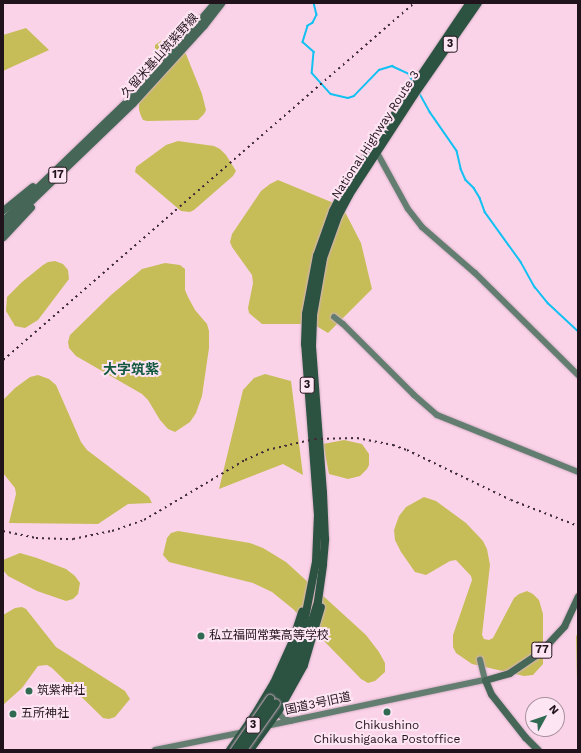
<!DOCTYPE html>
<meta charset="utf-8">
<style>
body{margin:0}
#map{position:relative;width:581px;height:753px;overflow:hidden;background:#fbd3e9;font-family:"Work Sans","Noto Sans JP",sans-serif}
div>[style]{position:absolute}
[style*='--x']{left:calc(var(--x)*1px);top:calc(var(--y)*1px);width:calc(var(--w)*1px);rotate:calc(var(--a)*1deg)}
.green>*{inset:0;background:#c6bd59}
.stream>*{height:1.5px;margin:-0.75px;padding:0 0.75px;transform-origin:0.75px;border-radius:0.75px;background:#12c1f1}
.roads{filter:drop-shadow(0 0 1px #d4b0c4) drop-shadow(0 0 1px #d4b0c4)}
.secondary>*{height:6px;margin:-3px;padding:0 3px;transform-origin:3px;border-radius:3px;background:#637d71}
.primary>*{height:7px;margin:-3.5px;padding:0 3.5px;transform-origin:3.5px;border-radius:3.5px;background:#466657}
.highway>*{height:8px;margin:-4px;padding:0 4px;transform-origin:4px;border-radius:4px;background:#2c5242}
.rail>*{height:1.5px;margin-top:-0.75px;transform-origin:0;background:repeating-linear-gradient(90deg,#3e2c36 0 2px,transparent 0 6px)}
.bridges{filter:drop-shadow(0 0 1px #d4b0c4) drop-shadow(0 0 1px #d4b0c4)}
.highway-bridge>*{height:8px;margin:-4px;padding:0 4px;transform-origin:4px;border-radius:4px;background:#2c5242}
.dots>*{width:11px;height:11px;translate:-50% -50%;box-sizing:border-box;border:2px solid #fee5f3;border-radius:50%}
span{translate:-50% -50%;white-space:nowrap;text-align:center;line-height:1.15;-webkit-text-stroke:4px #fee5f3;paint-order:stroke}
.shield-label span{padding:1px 3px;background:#fee5f3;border:1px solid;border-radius:3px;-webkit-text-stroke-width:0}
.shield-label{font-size:11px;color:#21131b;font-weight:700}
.street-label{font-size:12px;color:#21131b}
.poi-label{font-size:12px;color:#21131b}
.left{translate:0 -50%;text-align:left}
.quarter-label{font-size:14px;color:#11583f;font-weight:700}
.frame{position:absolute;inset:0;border:4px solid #21131b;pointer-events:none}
.north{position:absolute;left:525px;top:697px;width:40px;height:40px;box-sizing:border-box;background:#fee5f3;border:1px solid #a6919d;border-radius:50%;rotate:50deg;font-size:11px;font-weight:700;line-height:16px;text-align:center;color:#21131b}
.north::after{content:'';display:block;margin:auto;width:14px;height:18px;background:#316a52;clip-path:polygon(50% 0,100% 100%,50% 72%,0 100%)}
</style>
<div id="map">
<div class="green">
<div style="clip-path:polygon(26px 28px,49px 50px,3px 71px,3px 35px)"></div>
<div style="clip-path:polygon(168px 36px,172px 36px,178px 42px,186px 54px,202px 94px,206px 110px,204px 114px,198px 120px,147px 121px,143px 120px,141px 116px,139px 110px,139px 89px,155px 68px,155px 45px)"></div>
<div style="clip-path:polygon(178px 141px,214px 146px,220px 149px,226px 155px,236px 171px,233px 176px,194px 210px,190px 212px,181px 211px,135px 172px,136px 167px,166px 145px)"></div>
<div style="clip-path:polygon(278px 180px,336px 204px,344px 210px,361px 243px,372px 289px,328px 333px,318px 327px,304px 324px,262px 324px,249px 313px,248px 308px,253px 283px,252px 275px,232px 247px,230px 242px,232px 234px,261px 191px,270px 184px)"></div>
<div style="clip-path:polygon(55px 261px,63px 264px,68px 270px,69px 279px,38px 320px,25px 328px,15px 326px,6px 311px,7px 297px,22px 282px,43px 265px,48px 262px)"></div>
<div style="clip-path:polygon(165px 263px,180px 265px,185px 269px,185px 290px,188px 297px,195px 310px,207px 324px,209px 331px,209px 348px,202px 396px,196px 413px,190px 422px,175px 432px,168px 429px,160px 420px,148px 400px,142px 394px,76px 356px,69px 348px,68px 342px,70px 335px,111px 295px,142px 269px)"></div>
<div style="clip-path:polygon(265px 374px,291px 381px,303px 475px,283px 464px,219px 489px,243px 390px,254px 378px)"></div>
<div style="clip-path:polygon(38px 375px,49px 379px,56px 385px,81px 442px,87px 450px,149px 497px,152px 503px,128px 504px,98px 524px,9px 523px,16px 494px,15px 488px,3px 473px,3px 400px,15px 388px,30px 377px)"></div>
<div style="clip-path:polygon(344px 440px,362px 444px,369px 454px,369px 465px,367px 469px,360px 476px,348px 479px,329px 474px,323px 444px)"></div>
<div style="clip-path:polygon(424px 497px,436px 501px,466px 523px,483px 541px,487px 549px,490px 565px,482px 635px,484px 639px,489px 640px,493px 638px,514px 598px,519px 594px,527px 591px,533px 594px,539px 600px,543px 614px,543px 664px,533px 675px,524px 676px,472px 664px,456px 653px,453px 647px,453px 635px,472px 580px,471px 576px,456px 560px,450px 561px,426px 575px,415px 572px,401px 552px,395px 540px,394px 530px,399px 516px,406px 507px)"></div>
<div style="clip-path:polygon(178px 531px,250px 543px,263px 548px,286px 562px,366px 635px,379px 652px,385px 663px,385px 672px,375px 681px,368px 683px,361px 679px,293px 609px,272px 592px,253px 583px,169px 562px,163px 555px,167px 538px,171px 533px)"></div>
<div style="clip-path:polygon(20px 553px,37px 558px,66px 569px,75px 576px,80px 583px,78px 594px,73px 599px,66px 601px,37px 591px,8px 576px,3px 570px,3px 560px)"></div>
<div style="clip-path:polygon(22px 607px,26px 609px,56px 647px,125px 691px,130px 699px,115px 717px,109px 719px,103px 718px,52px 668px,47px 665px,38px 666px,22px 688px,3px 705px,3px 615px,15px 608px)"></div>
<div style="clip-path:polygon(578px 631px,578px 729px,576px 637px)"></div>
</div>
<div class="stream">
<div style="--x:314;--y:3;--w:12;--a:76"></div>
<div style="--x:317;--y:15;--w:9;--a:117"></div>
<div style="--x:313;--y:23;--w:6;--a:149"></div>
<div style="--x:308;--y:26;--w:17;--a:107"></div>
<div style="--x:303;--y:42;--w:15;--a:42"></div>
<div style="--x:314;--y:52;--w:21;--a:95"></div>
<div style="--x:312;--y:73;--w:28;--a:48"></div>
<div style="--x:331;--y:94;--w:17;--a:13"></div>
<div style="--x:348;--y:98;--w:6;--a:-18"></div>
<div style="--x:354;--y:96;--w:36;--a:-46"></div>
<div style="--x:379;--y:70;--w:14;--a:-17"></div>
<div style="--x:392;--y:66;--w:19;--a:25"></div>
<div style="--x:409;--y:74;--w:9;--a:63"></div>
<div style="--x:419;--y:92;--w:23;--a:61"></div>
<div style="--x:430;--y:112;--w:47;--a:55.3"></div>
<div style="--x:457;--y:151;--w:18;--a:77"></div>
<div style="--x:461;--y:169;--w:12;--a:66"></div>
<div style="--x:466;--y:180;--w:11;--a:45"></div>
<div style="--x:474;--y:188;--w:12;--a:59"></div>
<div style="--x:480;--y:198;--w:15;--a:70"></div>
<div style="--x:485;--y:212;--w:62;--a:54.2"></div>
<div style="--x:521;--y:262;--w:29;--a:61"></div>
<div style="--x:535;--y:287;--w:21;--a:51"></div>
<div style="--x:548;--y:303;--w:41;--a:43"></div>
</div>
<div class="roads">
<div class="secondary">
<div style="--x:375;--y:149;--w:68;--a:61.2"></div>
<div style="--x:408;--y:209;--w:23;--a:52"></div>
<div style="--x:422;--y:227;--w:70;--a:41"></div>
<div style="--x:475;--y:273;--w:145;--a:44.7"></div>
<div style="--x:334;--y:317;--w:11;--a:38"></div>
<div style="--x:343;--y:324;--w:100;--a:45"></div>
<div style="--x:414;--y:395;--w:30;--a:41"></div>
<div style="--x:437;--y:415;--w:152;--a:22"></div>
<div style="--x:279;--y:710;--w:5;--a:79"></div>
<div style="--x:280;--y:715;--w:6;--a:45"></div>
<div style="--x:284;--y:719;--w:7;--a:16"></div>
<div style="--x:266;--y:726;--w:224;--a:-11.9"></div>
<div style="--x:485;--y:680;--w:21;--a:-104"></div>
<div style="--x:155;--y:750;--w:91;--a:-11.4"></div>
</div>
<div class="primary">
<div style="--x:3;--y:210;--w:38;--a:-39"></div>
<div style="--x:3;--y:220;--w:178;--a:-43.9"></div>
<div style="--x:131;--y:97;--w:36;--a:-46"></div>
<div style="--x:156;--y:71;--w:89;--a:-49.5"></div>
<div style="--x:3;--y:228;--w:180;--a:-43.9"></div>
<div style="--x:133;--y:103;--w:105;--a:-47.7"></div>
<div style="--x:204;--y:25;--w:28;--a:-52"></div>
<div style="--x:3;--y:237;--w:41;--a:-47"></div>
<div style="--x:538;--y:750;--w:18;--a:-135"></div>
<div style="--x:525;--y:737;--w:55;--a:-128.3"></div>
<div style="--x:491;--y:694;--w:15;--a:-113"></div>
<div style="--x:485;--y:680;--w:25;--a:-16"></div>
<div style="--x:509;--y:673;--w:36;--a:-34"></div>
<div style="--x:539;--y:653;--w:37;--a:-47"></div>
<div style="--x:564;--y:626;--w:33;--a:-65"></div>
</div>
<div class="highway">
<div style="--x:270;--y:699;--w:41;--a:-60.9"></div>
<div style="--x:290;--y:663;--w:37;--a:-70"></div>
<div style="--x:303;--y:628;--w:67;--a:-78.9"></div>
<div style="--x:316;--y:562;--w:47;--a:-87.6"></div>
<div style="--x:318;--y:515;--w:171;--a:-94.3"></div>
<div style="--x:305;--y:344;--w:30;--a:-88"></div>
<div style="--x:306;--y:314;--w:59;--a:-79.3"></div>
<div style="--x:317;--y:256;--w:48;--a:-70.4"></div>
<div style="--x:333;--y:211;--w:22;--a:-63"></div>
<div style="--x:343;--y:191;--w:227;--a:-56"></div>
<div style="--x:276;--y:703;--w:43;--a:-62.2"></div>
<div style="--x:296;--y:665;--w:36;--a:-69"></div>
<div style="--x:309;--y:631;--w:31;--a:-73"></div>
<div style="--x:318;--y:601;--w:37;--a:-82"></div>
<div style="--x:323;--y:564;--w:25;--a:-85"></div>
<div style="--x:325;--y:539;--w:46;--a:-92.5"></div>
<div style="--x:323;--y:493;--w:147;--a:-94.3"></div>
<div style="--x:312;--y:346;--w:31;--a:-88"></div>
<div style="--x:313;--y:315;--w:58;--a:-80"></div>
<div style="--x:323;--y:258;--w:45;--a:-70.3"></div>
<div style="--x:338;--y:216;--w:24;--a:-62"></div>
<div style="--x:349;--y:195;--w:119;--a:-57"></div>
<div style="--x:414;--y:95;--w:112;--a:-55.2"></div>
<div style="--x:230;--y:750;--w:42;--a:-54.8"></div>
<div style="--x:254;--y:716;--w:39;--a:-59"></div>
<div style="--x:274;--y:683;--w:44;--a:-65.8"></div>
<div style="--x:292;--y:643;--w:33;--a:-72"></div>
<div style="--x:250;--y:750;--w:49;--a:-54.1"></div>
<div style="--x:279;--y:710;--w:51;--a:-60.9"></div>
<div style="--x:304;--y:665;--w:60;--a:-73.7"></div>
</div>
</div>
<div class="rail">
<div style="--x:3;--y:360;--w:544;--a:-40.98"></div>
<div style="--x:3;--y:531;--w:34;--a:12"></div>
<div style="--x:36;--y:538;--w:37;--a:2"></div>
<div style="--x:73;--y:539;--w:40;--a:-12"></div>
<div style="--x:112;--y:531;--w:34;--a:-19"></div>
<div style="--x:144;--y:520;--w:117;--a:-30.7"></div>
<div style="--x:245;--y:460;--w:24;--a:-24"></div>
<div style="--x:267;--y:450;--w:49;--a:-12.9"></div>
<div style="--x:315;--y:439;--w:42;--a:-1.4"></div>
<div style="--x:357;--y:438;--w:37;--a:11"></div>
<div style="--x:393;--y:445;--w:15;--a:20"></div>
<div style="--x:407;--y:450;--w:115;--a:25.7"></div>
<div style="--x:511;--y:500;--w:72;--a:21.2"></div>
</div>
<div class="bridges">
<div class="highway-bridge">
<div style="--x:235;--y:750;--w:62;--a:-55.5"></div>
<div style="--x:243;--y:750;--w:57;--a:-54.9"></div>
</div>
</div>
<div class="dots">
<div style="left:201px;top:636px;background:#316a52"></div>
<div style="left:29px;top:691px;background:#316a52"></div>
<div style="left:387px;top:712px;background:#316a52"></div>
<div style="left:13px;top:714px;background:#316a52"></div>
</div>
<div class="shield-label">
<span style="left:450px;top:44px">3</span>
<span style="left:58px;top:175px">17</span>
<span style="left:307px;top:385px">3</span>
<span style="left:542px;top:650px">77</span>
<span style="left:253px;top:725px">3</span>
</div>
<div class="street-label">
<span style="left:160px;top:56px;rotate:-48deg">久留米基山筑紫野線</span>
<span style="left:376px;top:135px;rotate:-57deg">National Highway Route 3</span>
<span style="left:318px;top:704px;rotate:-12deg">国道3号旧道</span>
</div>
<div class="poi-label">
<span class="left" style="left:209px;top:636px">私立福岡常葉高等学校</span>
<span class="left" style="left:37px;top:691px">筑紫神社</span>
<span class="left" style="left:21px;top:714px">五所神社</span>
<span style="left:387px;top:733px">Chikushino<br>Chikushigaoka Postoffice</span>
</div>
<div class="quarter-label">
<span style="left:131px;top:369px">大字筑紫</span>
</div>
<div class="frame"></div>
<div class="north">N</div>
</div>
